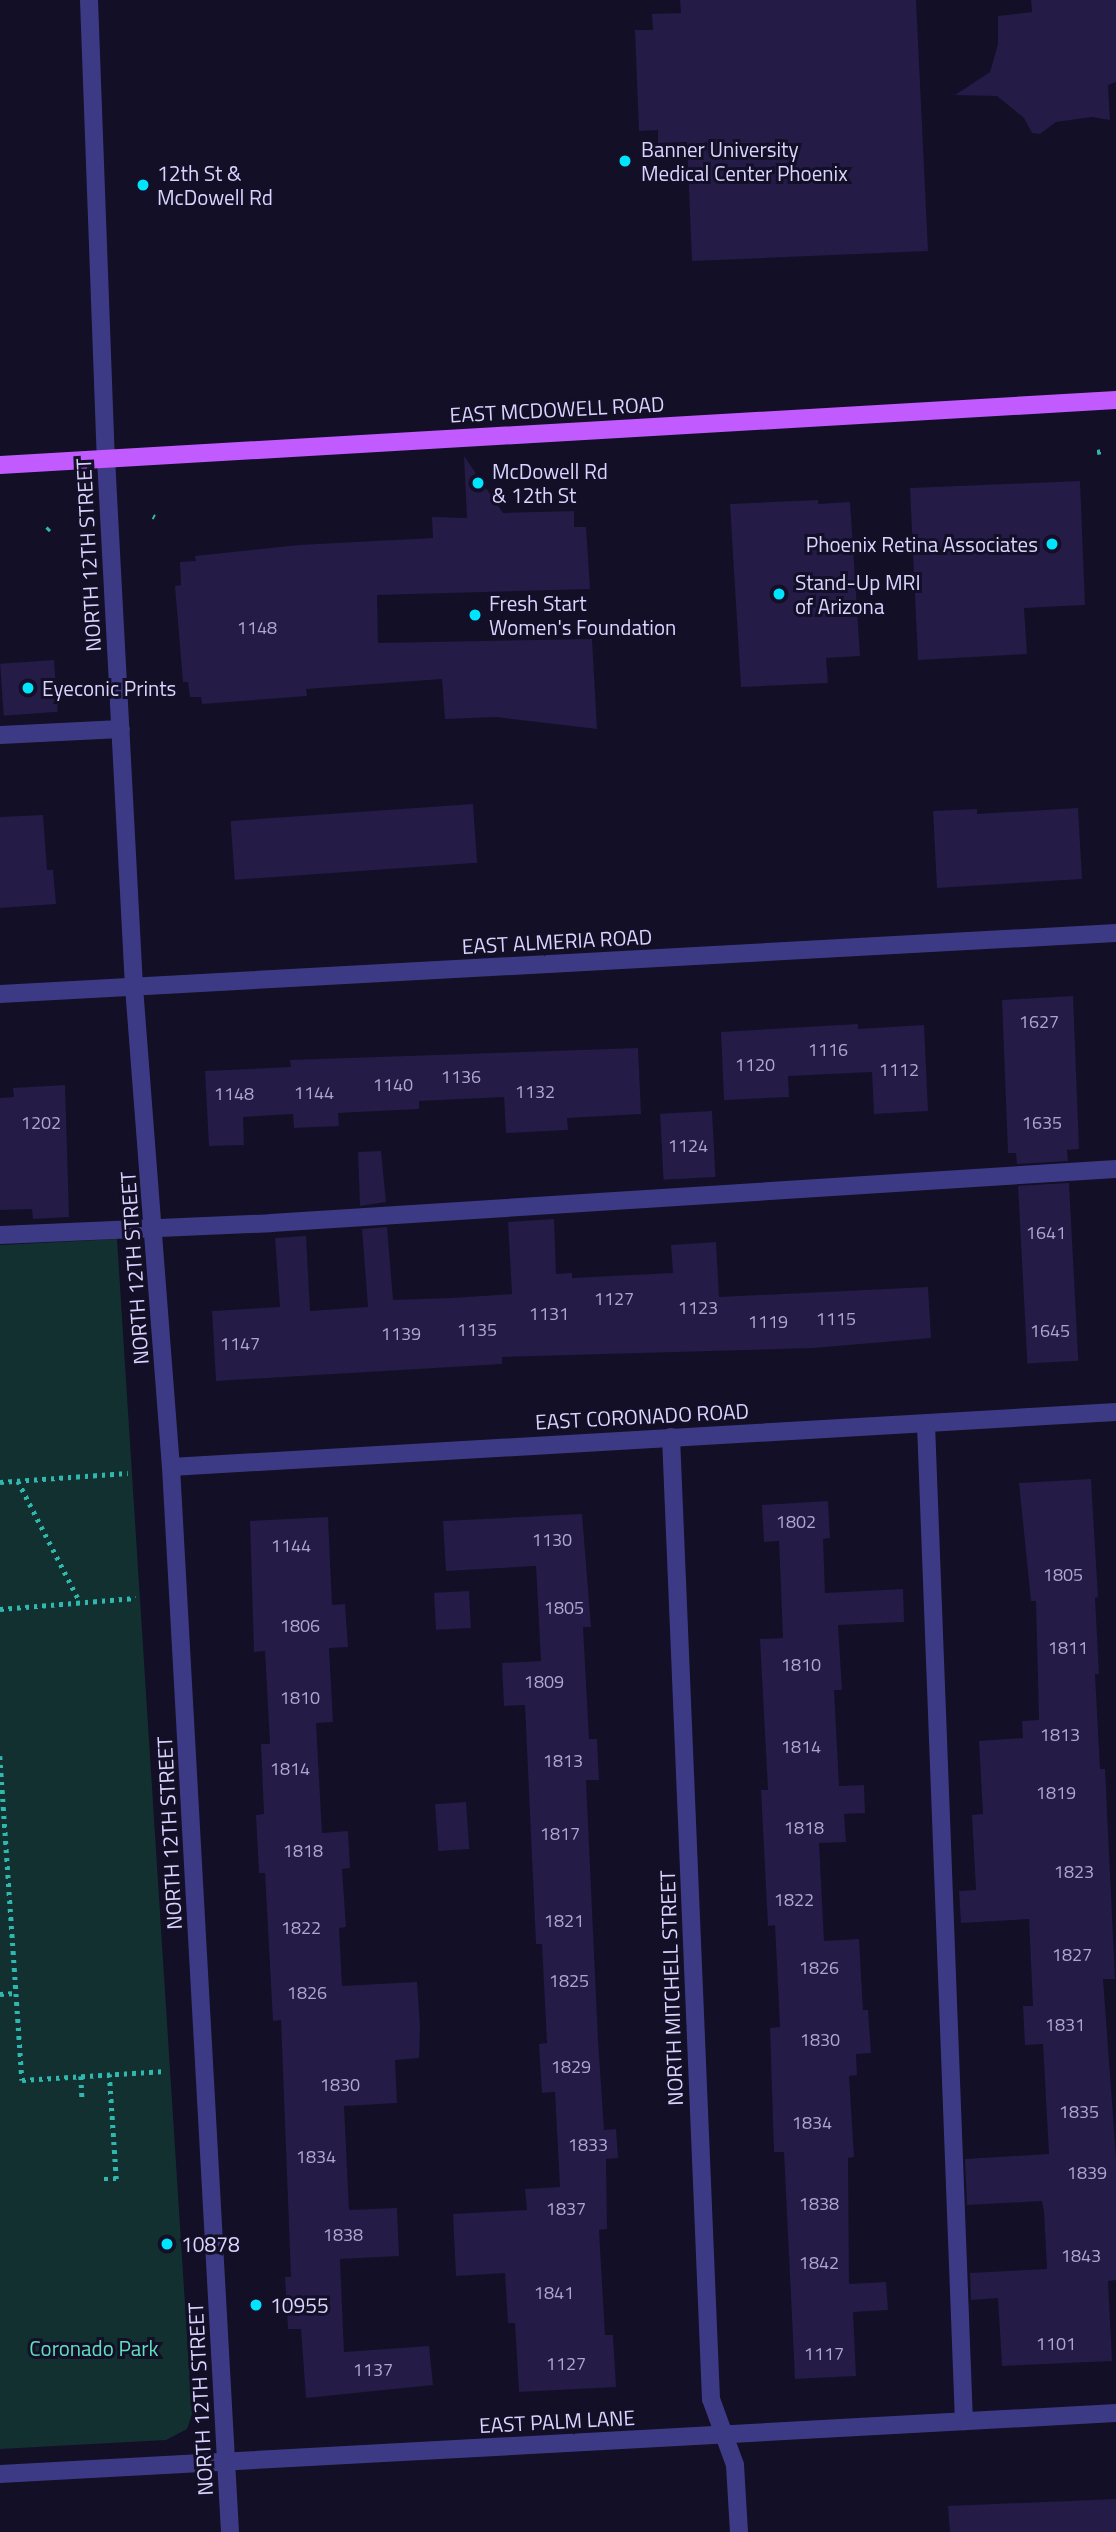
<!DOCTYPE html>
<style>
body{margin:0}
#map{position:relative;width:1116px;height:2532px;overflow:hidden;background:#130f26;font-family:"Titillium Web",sans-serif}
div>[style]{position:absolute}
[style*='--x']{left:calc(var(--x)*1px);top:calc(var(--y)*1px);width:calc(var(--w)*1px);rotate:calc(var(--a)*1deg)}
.green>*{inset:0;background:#12302f}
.building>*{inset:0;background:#241b47;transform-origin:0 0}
.path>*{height:4.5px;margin-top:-2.25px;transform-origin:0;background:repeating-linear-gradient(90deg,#2fb8b0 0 3.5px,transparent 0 8.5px)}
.service>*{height:18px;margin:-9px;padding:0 9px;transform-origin:9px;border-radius:9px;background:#3d3a85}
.minor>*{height:18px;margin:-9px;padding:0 9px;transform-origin:9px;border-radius:9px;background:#3d3a85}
.tertiary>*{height:18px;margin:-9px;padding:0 9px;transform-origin:9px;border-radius:9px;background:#3d3a85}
.primary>*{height:18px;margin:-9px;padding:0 9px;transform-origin:9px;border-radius:9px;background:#c25bff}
.dots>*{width:19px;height:19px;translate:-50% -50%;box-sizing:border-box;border:4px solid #130f26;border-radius:50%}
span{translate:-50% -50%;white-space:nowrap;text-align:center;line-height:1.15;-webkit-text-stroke:6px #130f26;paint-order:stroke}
.number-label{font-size:18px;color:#aca6d1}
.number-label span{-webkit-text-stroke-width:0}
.poi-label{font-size:21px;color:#d9d4ff}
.left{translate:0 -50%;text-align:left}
.right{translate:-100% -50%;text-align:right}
.street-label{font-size:21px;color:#d9d4ff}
.park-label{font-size:21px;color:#5fe0c0}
</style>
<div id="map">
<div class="green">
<div style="clip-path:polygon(117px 1239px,192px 2414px,187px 2429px,166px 2440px,0 2449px,0 1245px)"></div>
</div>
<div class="building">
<div style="clip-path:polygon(680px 0,916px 0,928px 251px,692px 261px,687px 142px,658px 143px,658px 130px,639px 131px,635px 30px,653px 30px,652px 14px,681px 13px)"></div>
<div style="clip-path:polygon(1031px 0,1116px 0,1116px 82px,1108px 85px,1110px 120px,1092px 117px,1056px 122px,1040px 134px,1032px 133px,1024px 118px,997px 96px,955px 95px,990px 72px,998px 44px,998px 16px,1032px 12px)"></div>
<div style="clip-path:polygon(464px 456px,503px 513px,574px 511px,574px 527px,586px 527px,590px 589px,377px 595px,378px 643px,592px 639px,597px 729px,496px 717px,445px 719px,442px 679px,306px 689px,307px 696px,202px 704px,201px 697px,190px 697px,188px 682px,183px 682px,175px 586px,181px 585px,180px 562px,196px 561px,195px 556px,299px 545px,433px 538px,432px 517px,467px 518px)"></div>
<div style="clip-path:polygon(1080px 481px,1085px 605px,1024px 608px,1027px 654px,918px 660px,910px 488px)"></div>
<div style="clip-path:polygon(818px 500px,818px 504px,850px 502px,860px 656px,826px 658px,828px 683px,741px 687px,730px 504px)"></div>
<div style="left:54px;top:660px;width:52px;height:54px;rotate:86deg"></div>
<div style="left:473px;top:804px;width:59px;height:243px;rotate:86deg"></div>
<div style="clip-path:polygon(1078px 808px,1082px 879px,937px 888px,933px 811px,977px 809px,977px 814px)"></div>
<div style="clip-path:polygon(43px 815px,47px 870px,53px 870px,56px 904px,0 908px,0 817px)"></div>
<div style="clip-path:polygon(1073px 996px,1079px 1149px,1067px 1150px,1068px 1161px,1017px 1164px,1016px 1153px,1008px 1153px,1002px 1000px)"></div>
<div style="clip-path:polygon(858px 1024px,858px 1029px,924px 1025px,928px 1111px,874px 1114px,872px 1072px,788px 1076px,789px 1097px,724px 1100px,721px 1032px)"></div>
<div style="clip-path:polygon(638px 1048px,641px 1114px,567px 1118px,568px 1130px,506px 1133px,504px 1097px,419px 1101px,419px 1109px,338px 1113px,339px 1126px,294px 1128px,293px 1114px,243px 1117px,244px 1145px,209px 1146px,205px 1071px,291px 1067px,290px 1060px)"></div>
<div style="clip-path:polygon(65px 1085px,69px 1217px,33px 1219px,32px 1209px,0 1210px,0 1098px,14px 1097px,13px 1088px)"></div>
<div style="left:712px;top:1111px;width:66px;height:52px;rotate:87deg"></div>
<div style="clip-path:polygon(381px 1151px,386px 1202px,360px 1206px,358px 1152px)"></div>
<div style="left:1069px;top:1183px;width:178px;height:51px;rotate:87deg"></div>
<div style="clip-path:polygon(554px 1219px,556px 1274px,572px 1273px,572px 1278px,673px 1273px,671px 1245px,716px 1242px,719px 1297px,928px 1287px,931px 1338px,813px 1348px,502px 1357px,502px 1364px,216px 1381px,212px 1311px,280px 1307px,275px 1238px,306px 1236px,310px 1311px,368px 1307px,362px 1229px,387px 1227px,393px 1300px,451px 1298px,512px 1294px,508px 1222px)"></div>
<div style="clip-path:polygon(1091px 1479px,1098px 1597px,1095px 1598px,1099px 1674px,1095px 1674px,1100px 1769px,1105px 1769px,1115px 1979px,1103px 1979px,1116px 2157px,1116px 2280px,1108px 2281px,1112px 2361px,1002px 2366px,998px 2298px,971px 2300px,970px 2273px,1047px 2269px,1044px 2212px,1042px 2201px,967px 2205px,965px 2159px,1049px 2154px,1043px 2044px,1025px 2045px,1023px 2006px,1033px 2006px,1029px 1919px,961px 1923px,959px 1891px,976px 1890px,972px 1815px,983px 1814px,979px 1741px,1023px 1738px,1022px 1721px,1039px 1720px,1036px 1601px,1031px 1601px,1019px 1483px)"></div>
<div style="clip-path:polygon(828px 1501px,830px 1538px,823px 1539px,825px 1593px,903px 1589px,904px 1622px,838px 1625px,842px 1690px,834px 1690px,839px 1786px,864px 1785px,865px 1813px,844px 1814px,846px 1842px,819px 1843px,824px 1941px,859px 1939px,863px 2010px,868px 2010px,871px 2053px,856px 2054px,857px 2075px,849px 2076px,854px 2157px,848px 2158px,849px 2284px,886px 2282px,888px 2310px,853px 2312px,856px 2376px,795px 2379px,784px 2152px,774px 2152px,770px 2028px,780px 2027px,775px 1925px,768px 1926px,761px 1790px,768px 1790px,760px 1639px,783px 1638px,779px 1541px,764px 1542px,762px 1505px)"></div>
<div style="clip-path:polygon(582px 1514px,591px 1627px,583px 1627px,589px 1739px,597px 1739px,599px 1780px,586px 1780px,598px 2040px,604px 2130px,616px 2129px,618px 2158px,606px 2159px,607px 2229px,599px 2230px,605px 2335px,613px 2335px,616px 2387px,519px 2392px,515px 2323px,508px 2323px,505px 2273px,456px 2276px,453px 2214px,527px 2210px,525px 2189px,560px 2187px,555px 2092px,542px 2093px,539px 2044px,547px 2043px,542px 1944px,536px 1944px,525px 1705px,504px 1706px,502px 1663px,541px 1661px,536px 1566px,446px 1571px,443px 1521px)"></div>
<div style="clip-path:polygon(328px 1517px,332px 1605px,345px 1604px,348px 1647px,329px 1648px,333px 1722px,316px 1723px,322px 1833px,348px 1831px,350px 1868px,342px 1869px,346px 1927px,339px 1928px,342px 1986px,417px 1982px,420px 2027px,419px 2058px,395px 2060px,397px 2103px,344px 2106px,349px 2210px,397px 2208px,399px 2256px,340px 2259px,344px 2352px,429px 2346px,433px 2385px,306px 2398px,301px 2329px,288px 2329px,285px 2277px,291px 2277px,281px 2020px,273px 2021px,265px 1873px,259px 1873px,256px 1815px,264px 1814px,261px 1744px,270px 1744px,265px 1651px,254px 1652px,250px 1521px)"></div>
<div style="left:469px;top:1591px;width:37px;height:35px;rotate:87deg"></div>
<div style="left:466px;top:1802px;width:47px;height:31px;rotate:86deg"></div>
<div style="clip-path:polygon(1116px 2499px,1116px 2532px,950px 2532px,948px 2506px)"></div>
</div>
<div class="path">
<div style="--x:1097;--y:452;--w:5;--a:-11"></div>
<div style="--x:153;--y:516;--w:2;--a:27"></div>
<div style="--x:47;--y:530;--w:3;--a:-45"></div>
<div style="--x:18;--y:1481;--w:136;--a:62.9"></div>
<div style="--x:0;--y:1482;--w:128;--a:-4"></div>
<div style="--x:0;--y:1609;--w:136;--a:-4.6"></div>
<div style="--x:0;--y:1756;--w:325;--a:86.1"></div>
<div style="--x:22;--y:2080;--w:144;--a:-3.6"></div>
<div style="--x:0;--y:1994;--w:16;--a:-4"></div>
<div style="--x:81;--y:2076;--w:22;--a:87"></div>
<div style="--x:104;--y:2179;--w:12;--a:0"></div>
<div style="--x:116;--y:2179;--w:105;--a:-93.8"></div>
</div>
<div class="service">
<div style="--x:0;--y:735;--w:121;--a:-2.8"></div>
<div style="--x:0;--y:1235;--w:271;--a:-2.5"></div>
<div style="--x:271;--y:1223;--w:847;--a:-3.66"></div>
<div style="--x:926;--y:1424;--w:998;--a:87.82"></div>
</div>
<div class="minor">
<div style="--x:0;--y:994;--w:1118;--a:-3.13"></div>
<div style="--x:671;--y:1437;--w:963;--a:87.62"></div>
<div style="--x:711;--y:2399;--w:70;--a:70"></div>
<div style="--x:735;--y:2465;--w:67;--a:86.6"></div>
<div style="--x:171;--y:1467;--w:947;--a:-3.33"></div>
<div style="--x:0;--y:2474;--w:1118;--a:-3.13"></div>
</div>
<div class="tertiary">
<div style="--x:89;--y:0;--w:458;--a:87.9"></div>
<div style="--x:106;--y:458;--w:530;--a:86.97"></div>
<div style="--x:134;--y:987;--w:481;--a:85.6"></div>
<div style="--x:171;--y:1467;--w:1067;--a:86.83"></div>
</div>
<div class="primary">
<div style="--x:0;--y:465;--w:1118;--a:-3.33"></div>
</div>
<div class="dots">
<div style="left:625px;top:161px;background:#00e5ff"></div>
<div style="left:143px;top:185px;background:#00e5ff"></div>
<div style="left:478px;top:483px;background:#00e5ff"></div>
<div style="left:1052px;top:544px;background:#00e5ff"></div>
<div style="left:779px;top:594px;background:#00e5ff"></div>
<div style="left:475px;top:615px;background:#00e5ff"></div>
<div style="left:28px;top:688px;background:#00e5ff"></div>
<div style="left:167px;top:2244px;background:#00e5ff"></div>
<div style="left:256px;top:2305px;background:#00e5ff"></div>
</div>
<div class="number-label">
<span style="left:257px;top:628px">1148</span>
<span style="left:1039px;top:1022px">1627</span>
<span style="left:828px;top:1050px">1116</span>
<span style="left:755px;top:1065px">1120</span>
<span style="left:899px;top:1070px">1112</span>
<span style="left:461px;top:1077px">1136</span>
<span style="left:393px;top:1085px">1140</span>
<span style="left:535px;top:1092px">1132</span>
<span style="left:314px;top:1093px">1144</span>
<span style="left:234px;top:1094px">1148</span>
<span style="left:41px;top:1123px">1202</span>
<span style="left:1042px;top:1123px">1635</span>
<span style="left:688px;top:1146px">1124</span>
<span style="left:1046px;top:1233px">1641</span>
<span style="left:614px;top:1299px">1127</span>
<span style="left:698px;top:1308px">1123</span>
<span style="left:549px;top:1314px">1131</span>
<span style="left:836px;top:1319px">1115</span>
<span style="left:768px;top:1322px">1119</span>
<span style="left:477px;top:1330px">1135</span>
<span style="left:1050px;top:1331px">1645</span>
<span style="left:401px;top:1334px">1139</span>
<span style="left:240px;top:1344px">1147</span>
<span style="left:796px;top:1522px">1802</span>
<span style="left:552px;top:1540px">1130</span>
<span style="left:291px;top:1546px">1144</span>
<span style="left:1063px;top:1575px">1805</span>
<span style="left:564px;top:1608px">1805</span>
<span style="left:300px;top:1626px">1806</span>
<span style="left:1068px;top:1648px">1811</span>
<span style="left:801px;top:1665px">1810</span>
<span style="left:544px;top:1682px">1809</span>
<span style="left:300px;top:1698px">1810</span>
<span style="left:1060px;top:1735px">1813</span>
<span style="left:801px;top:1747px">1814</span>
<span style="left:563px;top:1761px">1813</span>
<span style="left:290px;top:1769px">1814</span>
<span style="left:1056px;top:1793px">1819</span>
<span style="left:804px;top:1828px">1818</span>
<span style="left:560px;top:1834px">1817</span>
<span style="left:303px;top:1851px">1818</span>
<span style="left:1074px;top:1872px">1823</span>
<span style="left:794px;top:1900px">1822</span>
<span style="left:564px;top:1921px">1821</span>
<span style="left:301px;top:1928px">1822</span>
<span style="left:1072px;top:1955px">1827</span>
<span style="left:819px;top:1968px">1826</span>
<span style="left:569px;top:1981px">1825</span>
<span style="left:307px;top:1993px">1826</span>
<span style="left:1065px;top:2025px">1831</span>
<span style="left:820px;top:2040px">1830</span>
<span style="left:571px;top:2067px">1829</span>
<span style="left:340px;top:2085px">1830</span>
<span style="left:1079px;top:2112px">1835</span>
<span style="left:812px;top:2123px">1834</span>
<span style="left:588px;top:2145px">1833</span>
<span style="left:316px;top:2157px">1834</span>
<span style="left:1087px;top:2173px">1839</span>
<span style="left:819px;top:2204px">1838</span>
<span style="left:566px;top:2209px">1837</span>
<span style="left:343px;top:2235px">1838</span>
<span style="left:1081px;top:2256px">1843</span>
<span style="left:819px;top:2263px">1842</span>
<span style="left:554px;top:2293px">1841</span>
<span style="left:1056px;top:2344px">1101</span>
<span style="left:824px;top:2354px">1117</span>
<span style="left:566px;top:2364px">1127</span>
<span style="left:373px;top:2370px">1137</span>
</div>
<div class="poi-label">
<span class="left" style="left:641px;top:161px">Banner University<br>Medical Center Phoenix</span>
<span class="left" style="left:157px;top:185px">12th St &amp;<br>McDowell Rd</span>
<span class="left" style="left:492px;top:483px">McDowell Rd<br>&amp; 12th St</span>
<span class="right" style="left:1038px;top:544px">Phoenix Retina Associates</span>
<span class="left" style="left:795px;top:594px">Stand-Up MRI<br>of Arizona</span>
<span class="left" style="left:489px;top:615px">Fresh Start<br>Women's Foundation</span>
<span class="left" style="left:42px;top:688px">Eyeconic Prints</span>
<span class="left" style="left:181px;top:2244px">10878</span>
<span class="left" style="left:270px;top:2305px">10955</span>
</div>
<div class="street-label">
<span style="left:557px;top:409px;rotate:-3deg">EAST MCDOWELL ROAD</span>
<span style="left:88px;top:555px;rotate:-93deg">NORTH 12TH STREET</span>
<span style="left:557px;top:941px;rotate:-3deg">EAST ALMERIA ROAD</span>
<span style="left:134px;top:1268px;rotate:-94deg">NORTH 12TH STREET</span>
<span style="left:642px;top:1416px;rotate:-3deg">EAST CORONADO ROAD</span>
<span style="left:169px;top:1833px;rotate:-93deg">NORTH 12TH STREET</span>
<span style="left:671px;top:1988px;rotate:-92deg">NORTH MITCHELL STREET</span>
<span style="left:200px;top:2399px;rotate:-93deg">NORTH 12TH STREET</span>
<span style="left:557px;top:2421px;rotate:-3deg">EAST PALM LANE</span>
</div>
<div class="park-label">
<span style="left:94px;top:2348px">Coronado Park</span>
</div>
</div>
